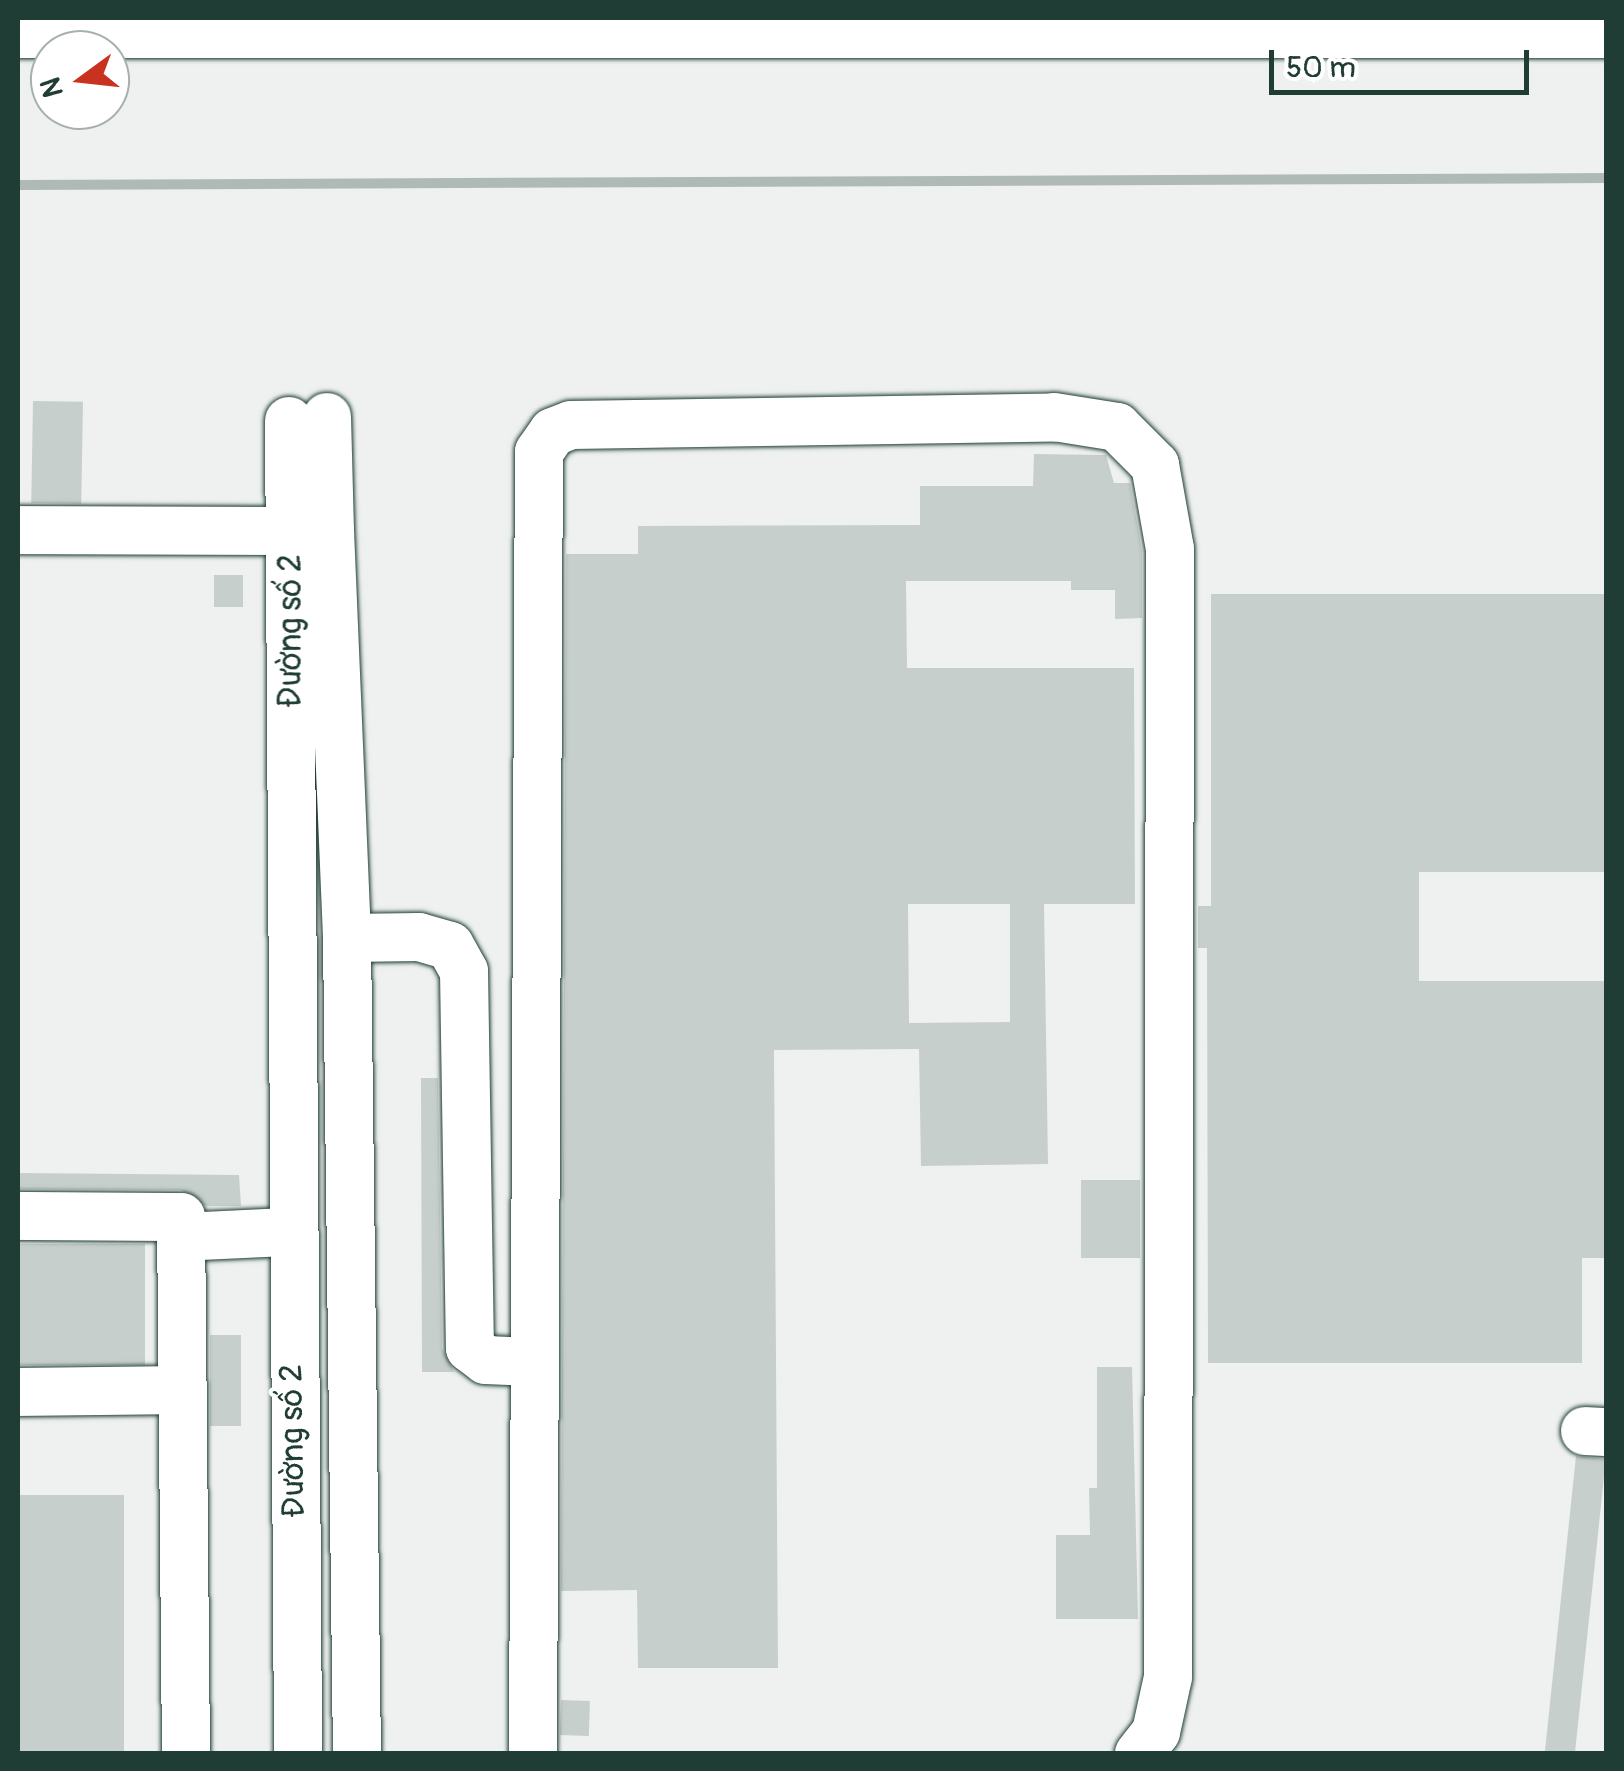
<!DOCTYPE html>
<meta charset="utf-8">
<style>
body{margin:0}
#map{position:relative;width:1624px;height:1771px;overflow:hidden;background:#fff;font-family:Pangolin,sans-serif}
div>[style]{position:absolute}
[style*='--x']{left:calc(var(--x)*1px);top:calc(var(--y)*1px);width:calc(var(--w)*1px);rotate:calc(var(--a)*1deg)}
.built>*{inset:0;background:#eef1f0}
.stream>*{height:10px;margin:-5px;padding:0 5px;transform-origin:5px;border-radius:5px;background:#afbab7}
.building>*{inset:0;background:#c7cfcc;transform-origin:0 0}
.roads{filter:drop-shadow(0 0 2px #1f3d34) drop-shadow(0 0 2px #1f3d34)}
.minor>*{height:48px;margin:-24px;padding:0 24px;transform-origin:24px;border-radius:24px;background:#fff}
span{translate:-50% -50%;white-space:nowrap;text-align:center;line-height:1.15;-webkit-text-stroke:8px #fff;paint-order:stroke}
.street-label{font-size:32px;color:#1f3d34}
.frame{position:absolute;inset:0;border:20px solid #1f3d34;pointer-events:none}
.north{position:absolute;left:30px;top:30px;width:100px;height:100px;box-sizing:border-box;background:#fff;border:2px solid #a5b1ae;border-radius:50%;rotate:255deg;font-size:28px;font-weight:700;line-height:40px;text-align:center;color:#1f3d34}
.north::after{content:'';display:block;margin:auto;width:35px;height:45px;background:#c8321e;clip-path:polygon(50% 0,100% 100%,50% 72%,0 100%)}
.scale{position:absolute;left:1269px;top:50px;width:260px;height:45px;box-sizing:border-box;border:5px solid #1f3d34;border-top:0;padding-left:12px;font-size:30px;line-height:35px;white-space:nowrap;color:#1f3d34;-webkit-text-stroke:8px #fff;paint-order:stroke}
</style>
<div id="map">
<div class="built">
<div style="clip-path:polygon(evenodd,18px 18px,1606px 18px,1606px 1753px,18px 1753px,18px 18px,50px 50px,110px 50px,110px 110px,50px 110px,50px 50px)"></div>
</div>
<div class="stream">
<div style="--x:18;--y:185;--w:1588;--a:-0.25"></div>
</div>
<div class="building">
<div style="left:33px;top:401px;width:50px;height:102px;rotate:1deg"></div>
<div style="clip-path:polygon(evenodd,1034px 454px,1106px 455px,1114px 483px,1130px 483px,1142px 551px,1142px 618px,1115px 619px,1115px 590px,1071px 590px,1071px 581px,906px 581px,907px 668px,1134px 668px,1135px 904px,1044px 904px,1048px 1164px,921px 1166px,919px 1049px,774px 1050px,778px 1668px,638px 1668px,637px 1590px,561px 1591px,566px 554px,638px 554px,638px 526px,920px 525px,920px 486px,1033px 486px,1034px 454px,908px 904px,1010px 904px,1010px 1022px,909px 1023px,908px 904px)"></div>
<div style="left:214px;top:575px;width:29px;height:32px"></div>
<div style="clip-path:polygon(1211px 594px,1606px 594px,1606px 872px,1419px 872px,1419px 981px,1606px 981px,1606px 1258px,1582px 1258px,1582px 1363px,1208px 1363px,1207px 948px,1198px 948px,1198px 906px,1211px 906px)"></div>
<div style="clip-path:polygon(421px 1078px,438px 1078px,442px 1348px,454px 1372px,422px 1372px)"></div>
<div style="clip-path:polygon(18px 1173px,239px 1175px,241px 1206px,206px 1206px,181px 1190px,18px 1189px)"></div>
<div style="left:1140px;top:1180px;width:78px;height:59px;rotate:90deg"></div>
<div style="left:18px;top:1244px;width:127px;height:121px"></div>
<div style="left:210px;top:1335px;width:31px;height:91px"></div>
<div style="clip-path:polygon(1097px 1367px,1132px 1367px,1138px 1619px,1056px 1619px,1056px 1535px,1090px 1535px,1089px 1488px,1097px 1488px)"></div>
<div style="left:1576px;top:1456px;width:30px;height:298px;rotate:6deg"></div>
<div style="left:18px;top:1495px;width:106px;height:259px"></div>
<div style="left:561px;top:1700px;width:29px;height:35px;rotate:2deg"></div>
</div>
<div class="roads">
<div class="minor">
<div style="--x:18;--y:34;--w:1588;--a:0"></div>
<div style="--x:327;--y:417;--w:114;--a:88.5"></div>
<div style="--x:289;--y:421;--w:1333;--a:89.61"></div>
<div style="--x:18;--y:530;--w:312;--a:0.2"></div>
<div style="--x:330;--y:531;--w:407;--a:87.6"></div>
<div style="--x:347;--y:938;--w:816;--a:89.3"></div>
<div style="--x:347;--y:938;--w:72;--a:-0.8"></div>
<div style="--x:419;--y:937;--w:32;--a:16"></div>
<div style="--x:450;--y:946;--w:29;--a:61"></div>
<div style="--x:464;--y:971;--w:377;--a:89.1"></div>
<div style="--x:470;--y:1348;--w:20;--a:37"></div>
<div style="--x:486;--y:1360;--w:47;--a:2.4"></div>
<div style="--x:18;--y:1216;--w:163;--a:0.4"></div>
<div style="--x:181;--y:1217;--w:537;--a:89.47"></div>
<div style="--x:181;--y:1237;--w:108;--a:-2.7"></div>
<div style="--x:18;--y:1392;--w:165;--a:-0.7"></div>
<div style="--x:1585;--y:1431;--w:21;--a:3"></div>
<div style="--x:533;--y:1754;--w:1302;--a:-89.74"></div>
<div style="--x:539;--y:452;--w:24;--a:-55"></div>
<div style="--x:553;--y:432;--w:19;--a:-21"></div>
<div style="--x:571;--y:425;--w:483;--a:-0.9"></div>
<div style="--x:1054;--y:417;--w:64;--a:9"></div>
<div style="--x:1117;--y:427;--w:54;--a:45"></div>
<div style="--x:1155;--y:465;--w:85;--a:79.9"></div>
<div style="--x:1170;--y:549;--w:1128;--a:90.1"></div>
<div style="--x:1168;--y:1677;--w:56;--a:102.3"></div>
<div style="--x:1156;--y:1732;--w:28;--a:128"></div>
</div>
</div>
<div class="street-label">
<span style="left:291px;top:631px;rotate:-90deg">Đường số 2</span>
<span style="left:293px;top:1441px;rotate:-91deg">Đường số 2</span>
</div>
<div class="frame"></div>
<div class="north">N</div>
<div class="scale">50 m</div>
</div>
